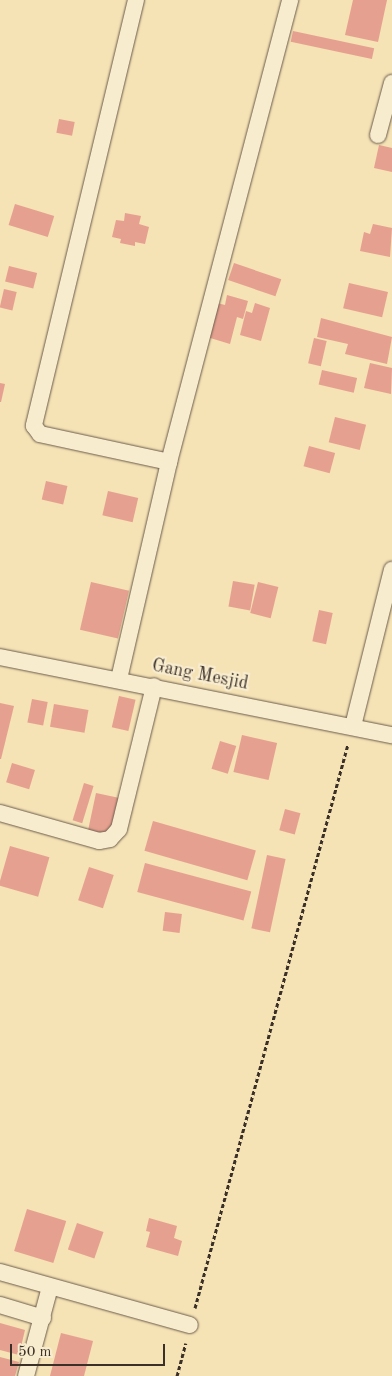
<!DOCTYPE html>
<style>
body{margin:0}
#map{position:relative;width:392px;height:1376px;overflow:hidden;background:#f5e2b5;font-family:"Old Standard TT",serif}
div>[style]{position:absolute}
[style*='--x']{left:calc(var(--x)*1px);top:calc(var(--y)*1px);width:calc(var(--w)*1px);rotate:calc(var(--a)*1deg)}
.building>*{inset:0;background:#e6a090;transform-origin:0 0}
.path>*{height:3px;margin-top:-1.5px;transform-origin:0;background:repeating-linear-gradient(90deg,#3b3028 0 4px,transparent 0 6.5px)}
.roads{filter:drop-shadow(0 0 1px #6a5c4b) drop-shadow(0 0 1px #6a5c4b)}
.street>*{height:16px;margin:-8px;padding:0 8px;transform-origin:8px;border-radius:8px;background:#f8eccf}
span{translate:-50% -50%;white-space:nowrap;text-align:center;line-height:1.15;-webkit-text-stroke:4.5px #f8eccf;paint-order:stroke}
.street-label{font-size:18px;color:#3b3028}
.scale{position:absolute;left:10px;top:1344px;width:155px;height:22px;box-sizing:border-box;border:2px solid #3b3028;border-top:0;padding-left:6px;font-size:15px;line-height:18px;white-space:nowrap;color:#3b3028;-webkit-text-stroke:4px #f8eccf;paint-order:stroke}
</style>
<div id="map">
<div class="building">
<div style="clip-path:polygon(353px 0,387px 0,378px 42px,345px 35px)"></div>
<div style="left:293px;top:31px;width:83px;height:11px;rotate:12deg"></div>
<div style="left:59px;top:119px;width:16px;height:14px;rotate:11deg"></div>
<div style="clip-path:polygon(379px 145px,392px 148px,392px 172px,374px 168px)"></div>
<div style="left:15px;top:204px;width:41px;height:22px;rotate:17deg"></div>
<div style="clip-path:polygon(125px 213px,141px 216px,139px 224px,149px 227px,145px 244px,135px 242px,135px 246px,120px 243px,121px 239px,112px 237px,116px 220px,124px 221px)"></div>
<div style="clip-path:polygon(373px 224px,392px 228px,390px 257px,360px 251px,364px 232px,370px 234px)"></div>
<div style="left:234px;top:263px;width:50px;height:18px;rotate:19deg"></div>
<div style="left:9px;top:266px;width:29px;height:16px;rotate:14deg"></div>
<div style="left:349px;top:283px;width:40px;height:26px;rotate:13deg"></div>
<div style="left:4px;top:289px;width:13px;height:19px;rotate:13deg"></div>
<div style="clip-path:polygon(227px 295px,248px 301px,243px 319px,237px 317px,230px 344px,207px 337px,217px 303px,225px 305px)"></div>
<div style="clip-path:polygon(255px 303px,270px 308px,261px 341px,240px 335px,246px 311px,252px 313px)"></div>
<div style="clip-path:polygon(321px 318px,392px 337px,387px 364px,345px 354px,348px 344px,317px 337px)"></div>
<div style="left:314px;top:338px;width:13px;height:26px;rotate:13deg"></div>
<div style="clip-path:polygon(370px 363px,392px 368px,391px 394px,364px 388px)"></div>
<div style="left:322px;top:370px;width:36px;height:15px;rotate:13deg"></div>
<div style="clip-path:polygon(0 383px,5px 384px,1px 402px,0 402px)"></div>
<div style="left:335px;top:417px;width:32px;height:26px;rotate:14deg"></div>
<div style="left:309px;top:446px;width:27px;height:21px;rotate:15deg"></div>
<div style="left:46px;top:481px;width:22px;height:19px;rotate:13deg"></div>
<div style="left:108px;top:491px;width:31px;height:25px;rotate:13deg"></div>
<div style="left:233px;top:581px;width:22px;height:26px;rotate:10deg"></div>
<div style="left:91px;top:582px;width:39px;height:49px;rotate:13deg"></div>
<div style="left:258px;top:582px;width:21px;height:32px;rotate:14deg"></div>
<div style="left:319px;top:610px;width:14px;height:32px;rotate:12deg"></div>
<div style="left:119px;top:696px;width:17px;height:32px;rotate:13deg"></div>
<div style="left:32px;top:699px;width:16px;height:24px;rotate:11deg"></div>
<div style="clip-path:polygon(0 703px,14px 706px,1px 759px,0 759px)"></div>
<div style="left:54px;top:704px;width:35px;height:23px;rotate:10deg"></div>
<div style="left:242px;top:735px;width:36px;height:38px;rotate:13deg"></div>
<div style="left:220px;top:741px;width:17px;height:29px;rotate:17deg"></div>
<div style="left:12px;top:763px;width:24px;height:20px;rotate:17deg"></div>
<div style="left:84px;top:783px;width:10px;height:39px;rotate:17deg"></div>
<div style="left:96px;top:793px;width:24px;height:40px;rotate:12deg"></div>
<div style="left:285px;top:809px;width:16px;height:22px;rotate:15deg"></div>
<div style="left:153px;top:821px;width:107px;height:31px;rotate:16deg"></div>
<div style="left:10px;top:846px;width:41px;height:41px;rotate:16deg"></div>
<div style="left:267px;top:855px;width:19px;height:75px;rotate:12deg"></div>
<div style="left:145px;top:863px;width:110px;height:30px;rotate:15deg"></div>
<div style="left:89px;top:867px;width:26px;height:35px;rotate:18deg"></div>
<div style="left:165px;top:912px;width:17px;height:19px;rotate:7deg"></div>
<div style="left:27px;top:1209px;width:41px;height:44px;rotate:17deg"></div>
<div style="clip-path:polygon(149px 1218px,177px 1226px,174px 1238px,182px 1241px,178px 1256px,146px 1247px,150px 1232px,146px 1231px)"></div>
<div style="left:77px;top:1223px;width:28px;height:28px;rotate:19deg"></div>
<div style="clip-path:polygon(0 1323px,25px 1330px,19px 1355px,0 1350px)"></div>
<div style="clip-path:polygon(61px 1333px,93px 1341px,84px 1376px,50px 1376px)"></div>
<div style="clip-path:polygon(0 1357px,19px 1362px,15px 1376px,0 1376px)"></div>
</div>
<div class="path">
<div style="--x:195;--y:1308;--w:584;--a:-74.82"></div>
<div style="--x:177;--y:1376;--w:34;--a:-75"></div>
</div>
<div class="roads">
<div class="street">
<div style="--x:136;--y:0;--w:438;--a:103.5"></div>
<div style="--x:34;--y:426;--w:10;--a:53"></div>
<div style="--x:40;--y:434;--w:132;--a:12.2"></div>
<div style="--x:378;--y:135;--w:54;--a:-74.9"></div>
<div style="--x:0;--y:657;--w:400;--a:11.3"></div>
<div style="--x:119;--y:679;--w:223;--a:-77"></div>
<div style="--x:169;--y:462;--w:478;--a:-75.3"></div>
<div style="--x:353;--y:726;--w:161;--a:-76"></div>
<div style="--x:0;--y:813;--w:103;--a:15.8"></div>
<div style="--x:99;--y:841;--w:11;--a:-10"></div>
<div style="--x:110;--y:839;--w:13;--a:-48"></div>
<div style="--x:119;--y:829;--w:147;--a:-76.2"></div>
<div style="--x:0;--y:1272;--w:197;--a:15.6"></div>
<div style="--x:0;--y:1305;--w:45;--a:16.8"></div>
<div style="--x:26;--y:1376;--w:92;--a:-74.9"></div>
</div>
</div>
<div class="street-label">
<span style="left:200px;top:675px;rotate:11deg">Gang Mesjid</span>
</div>
<div class="scale">50 m</div>
</div>
